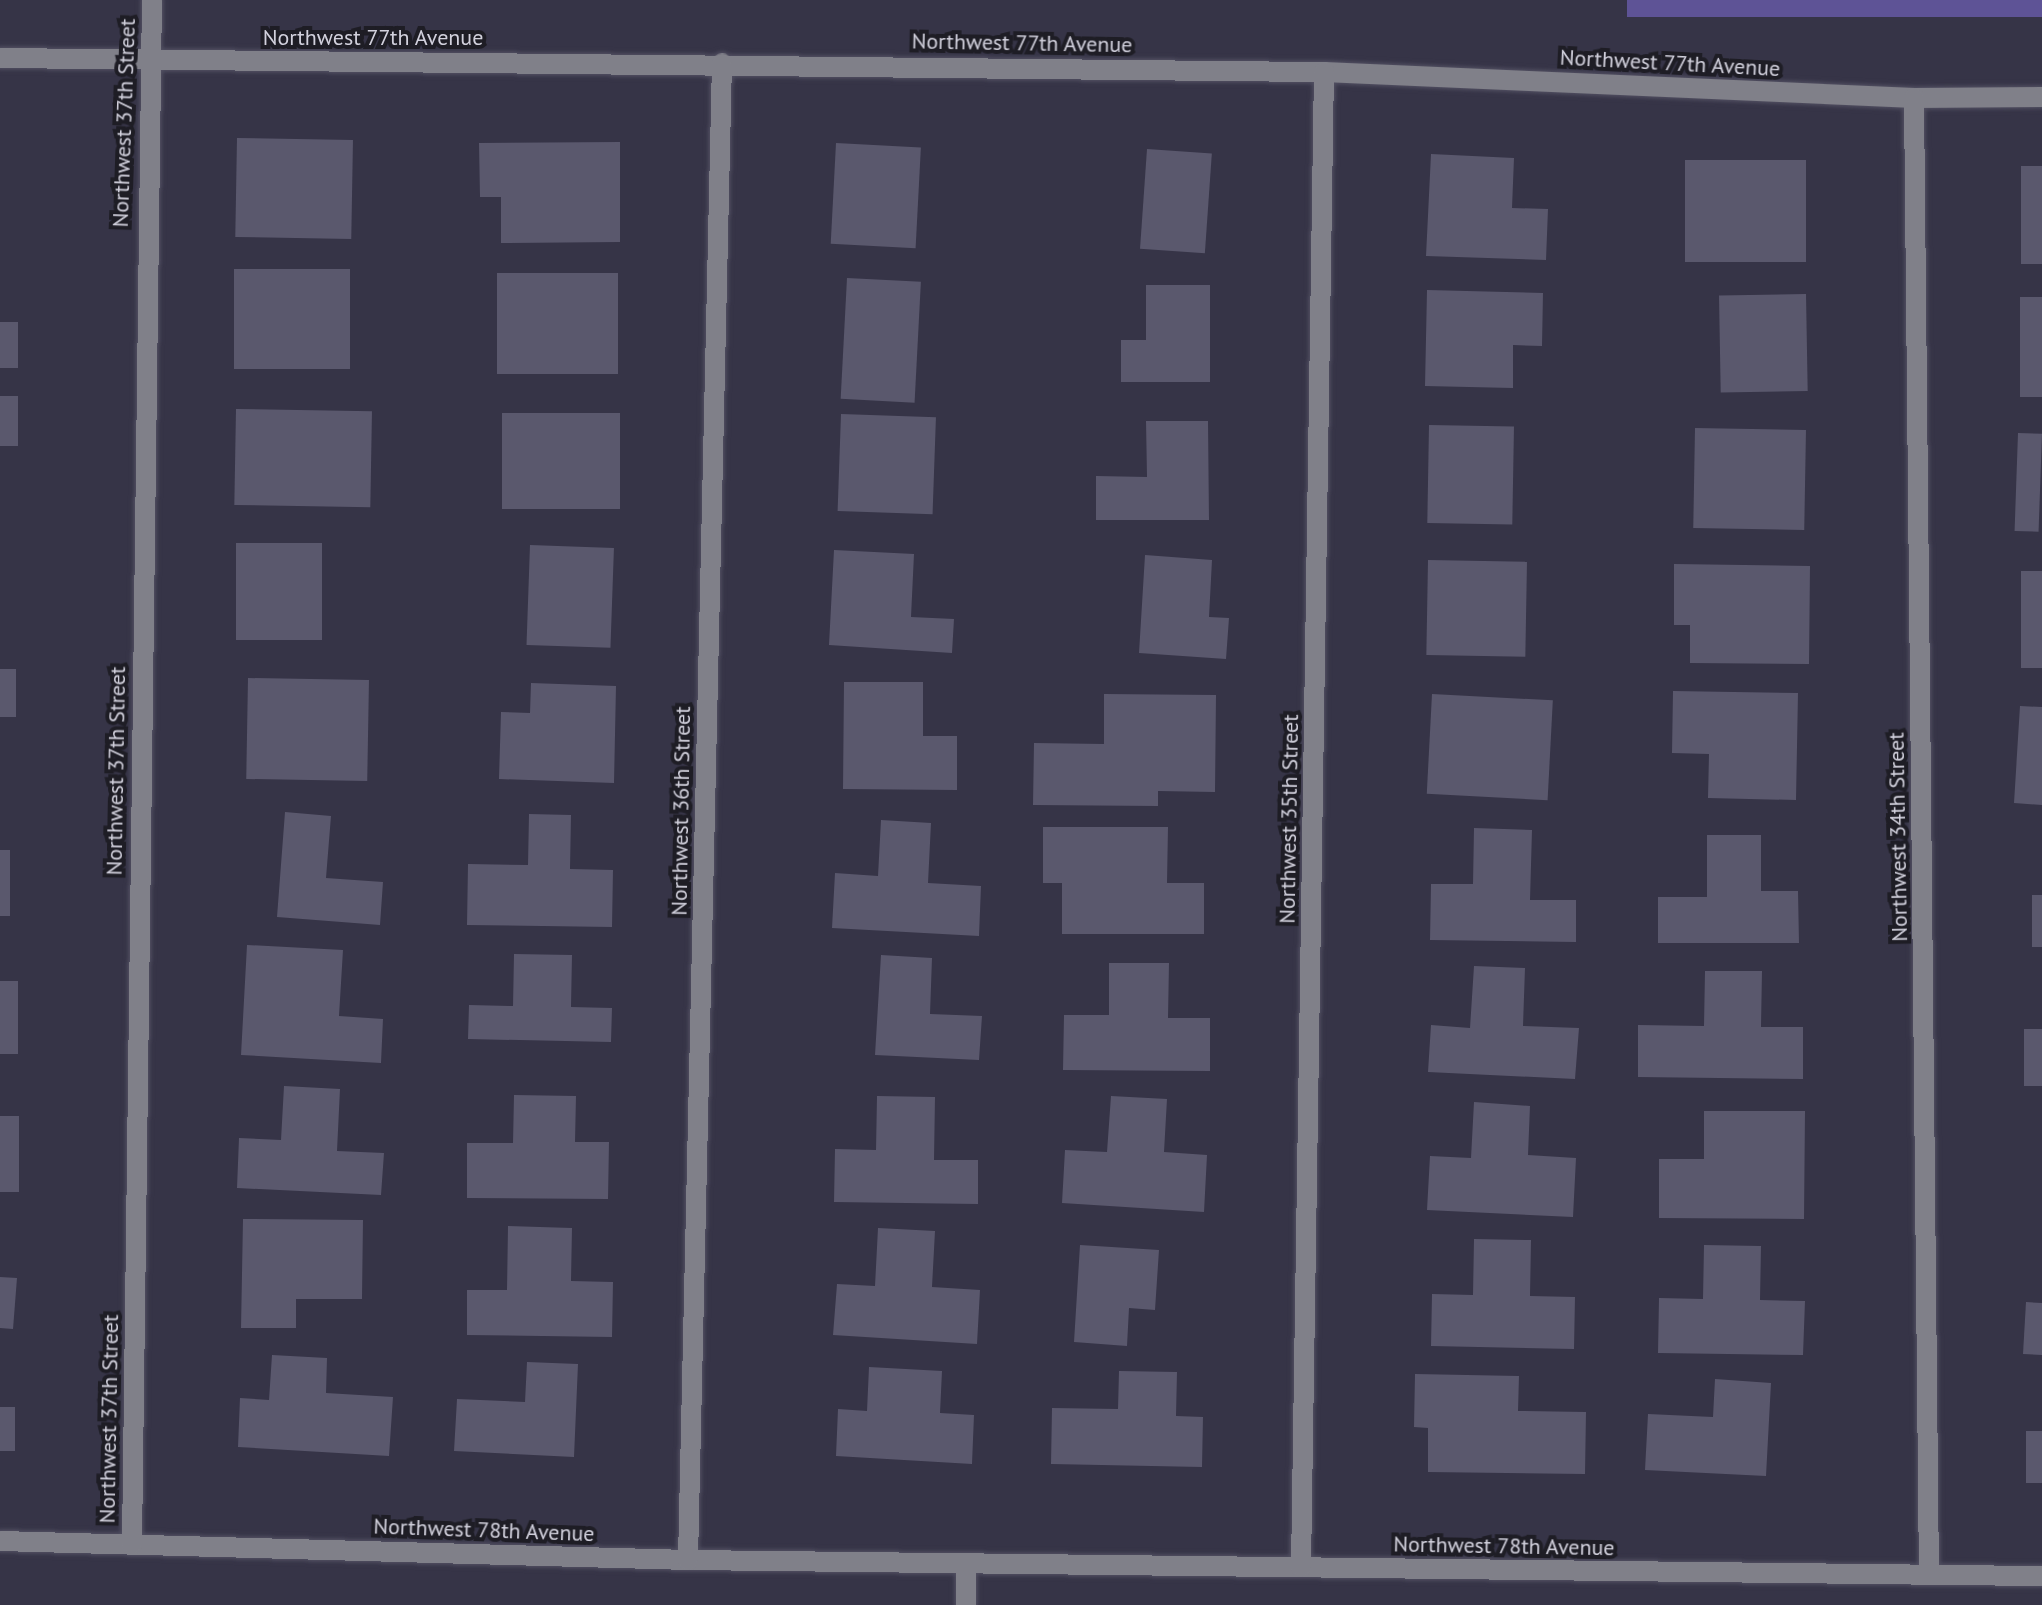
<!DOCTYPE html>
<style>
body{margin:0}
#map{position:relative;width:2042px;height:1605px;overflow:hidden;background:#363447;font-family:"PT Sans",sans-serif}
div>[style]{position:absolute}
[style*='--x']{left:calc(var(--x)*1px);top:calc(var(--y)*1px);width:calc(var(--w)*1px);rotate:calc(var(--a)*1deg)}
.green>*{inset:0;background:#5e5396;transform-origin:0 0}
.building>*{inset:0;background:#5a586d;transform-origin:0 0}
.roads{filter:drop-shadow(0 0 2px #525062) drop-shadow(0 0 2px #525062)}
.minor>*{height:20px;margin:-10px;padding:0 10px;transform-origin:10px;border-radius:10px;background:#808089}
span{translate:-50% -50%;white-space:nowrap;text-align:center;line-height:1.15;-webkit-text-stroke:8px #1e1d25;paint-order:stroke}
.street-label{font-size:22px;color:#d2d1dd}
</style>
<div id="map">
<div class="green">
<div style="left:1627px;top:0;width:415px;height:17px"></div>
</div>
<div class="building">
<div style="left:237px;top:138px;width:116px;height:99px;rotate:1deg"></div>
<div style="clip-path:polygon(620px 142px,620px 242px,501px 243px,501px 197px,480px 197px,479px 143px)"></div>
<div style="left:836px;top:143px;width:85px;height:101px;rotate:3deg"></div>
<div style="left:1147px;top:149px;width:65px;height:100px;rotate:4deg"></div>
<div style="clip-path:polygon(1431px 154px,1514px 158px,1512px 208px,1548px 209px,1546px 260px,1426px 256px)"></div>
<div style="left:1685px;top:160px;width:121px;height:102px"></div>
<div style="left:2021px;top:166px;width:21px;height:98px"></div>
<div style="left:234px;top:269px;width:116px;height:100px"></div>
<div style="left:497px;top:273px;width:121px;height:101px"></div>
<div style="left:847px;top:278px;width:74px;height:121px;rotate:3deg"></div>
<div style="clip-path:polygon(1146px 285px,1210px 285px,1210px 382px,1121px 382px,1121px 340px,1146px 340px)"></div>
<div style="clip-path:polygon(1427px 290px,1543px 293px,1542px 346px,1513px 345px,1513px 388px,1425px 386px)"></div>
<div style="left:1806px;top:294px;width:97px;height:87px;rotate:89deg"></div>
<div style="left:2020px;top:297px;width:22px;height:100px"></div>
<div style="left:0;top:322px;width:18px;height:46px"></div>
<div style="left:0;top:396px;width:18px;height:50px"></div>
<div style="left:236px;top:409px;width:136px;height:96px;rotate:1deg"></div>
<div style="left:502px;top:413px;width:118px;height:96px"></div>
<div style="left:841px;top:414px;width:95px;height:97px;rotate:2deg"></div>
<div style="clip-path:polygon(1146px 421px,1208px 421px,1209px 520px,1096px 520px,1096px 476px,1147px 477px)"></div>
<div style="left:1429px;top:425px;width:85px;height:98px;rotate:1deg"></div>
<div style="left:1695px;top:428px;width:111px;height:100px;rotate:1deg"></div>
<div style="left:2018px;top:433px;width:24px;height:98px;rotate:2deg"></div>
<div style="left:236px;top:543px;width:86px;height:97px"></div>
<div style="left:530px;top:545px;width:84px;height:100px;rotate:2deg"></div>
<div style="clip-path:polygon(834px 550px,914px 554px,911px 617px,954px 619px,952px 653px,829px 645px)"></div>
<div style="clip-path:polygon(1145px 555px,1212px 560px,1209px 617px,1229px 618px,1226px 659px,1139px 653px)"></div>
<div style="left:1428px;top:560px;width:99px;height:95px;rotate:1deg"></div>
<div style="clip-path:polygon(1674px 564px,1810px 566px,1809px 664px,1690px 663px,1690px 625px,1674px 625px)"></div>
<div style="left:2021px;top:571px;width:21px;height:97px"></div>
<div style="left:0;top:669px;width:16px;height:48px"></div>
<div style="left:248px;top:678px;width:121px;height:101px;rotate:1deg"></div>
<div style="clip-path:polygon(844px 682px,923px 682px,923px 736px,957px 736px,957px 790px,843px 789px)"></div>
<div style="clip-path:polygon(531px 683px,616px 686px,614px 783px,499px 779px,501px 712px,530px 713px)"></div>
<div style="clip-path:polygon(1673px 691px,1798px 693px,1796px 800px,1708px 798px,1709px 754px,1672px 753px)"></div>
<div style="clip-path:polygon(1104px 694px,1216px 695px,1215px 792px,1158px 791px,1158px 806px,1033px 805px,1034px 743px,1104px 744px)"></div>
<div style="left:1432px;top:694px;width:121px;height:100px;rotate:3deg"></div>
<div style="clip-path:polygon(2020px 706px,2042px 707px,2042px 805px,2014px 803px)"></div>
<div style="clip-path:polygon(285px 812px,331px 816px,326px 878px,383px 882px,380px 925px,277px 917px)"></div>
<div style="clip-path:polygon(529px 814px,571px 815px,570px 869px,613px 870px,612px 927px,467px 925px,468px 864px,528px 865px)"></div>
<div style="clip-path:polygon(881px 820px,931px 823px,928px 883px,981px 886px,979px 936px,832px 928px,835px 873px,878px 876px)"></div>
<div style="clip-path:polygon(1043px 827px,1168px 827px,1167px 883px,1204px 883px,1204px 934px,1062px 934px,1062px 883px,1043px 883px)"></div>
<div style="clip-path:polygon(1474px 828px,1532px 830px,1530px 900px,1576px 900px,1576px 942px,1430px 940px,1431px 884px,1473px 884px)"></div>
<div style="clip-path:polygon(1707px 835px,1761px 835px,1761px 891px,1798px 891px,1799px 943px,1658px 943px,1658px 897px,1707px 897px)"></div>
<div style="left:0;top:850px;width:10px;height:66px"></div>
<div style="left:2032px;top:895px;width:10px;height:52px"></div>
<div style="clip-path:polygon(247px 945px,343px 950px,339px 1016px,383px 1019px,381px 1063px,241px 1055px)"></div>
<div style="clip-path:polygon(514px 954px,572px 955px,571px 1007px,612px 1008px,611px 1042px,468px 1039px,469px 1005px,513px 1006px)"></div>
<div style="clip-path:polygon(881px 955px,932px 958px,930px 1014px,982px 1016px,979px 1060px,875px 1055px)"></div>
<div style="clip-path:polygon(1109px 963px,1169px 963px,1168px 1018px,1210px 1018px,1210px 1071px,1063px 1070px,1064px 1015px,1109px 1015px)"></div>
<div style="clip-path:polygon(1474px 966px,1525px 968px,1523px 1026px,1579px 1028px,1575px 1079px,1428px 1072px,1431px 1025px,1470px 1028px)"></div>
<div style="clip-path:polygon(1705px 971px,1762px 971px,1761px 1027px,1803px 1027px,1803px 1079px,1638px 1077px,1638px 1025px,1704px 1026px)"></div>
<div style="left:0;top:981px;width:18px;height:73px"></div>
<div style="left:2024px;top:1029px;width:18px;height:57px"></div>
<div style="clip-path:polygon(284px 1086px,340px 1089px,337px 1151px,384px 1153px,381px 1195px,237px 1188px,239px 1138px,281px 1140px)"></div>
<div style="clip-path:polygon(514px 1095px,576px 1096px,575px 1142px,609px 1142px,608px 1199px,467px 1198px,467px 1143px,513px 1143px)"></div>
<div style="clip-path:polygon(877px 1096px,935px 1097px,934px 1160px,978px 1160px,978px 1204px,834px 1202px,835px 1149px,876px 1150px)"></div>
<div style="clip-path:polygon(1111px 1096px,1167px 1099px,1164px 1152px,1207px 1155px,1204px 1212px,1062px 1203px,1065px 1150px,1107px 1152px)"></div>
<div style="clip-path:polygon(1474px 1102px,1530px 1106px,1528px 1155px,1576px 1158px,1573px 1217px,1427px 1210px,1430px 1156px,1471px 1158px)"></div>
<div style="clip-path:polygon(1704px 1111px,1805px 1111px,1804px 1219px,1659px 1218px,1659px 1159px,1704px 1159px)"></div>
<div style="left:0;top:1116px;width:19px;height:76px"></div>
<div style="clip-path:polygon(243px 1219px,363px 1220px,362px 1299px,296px 1299px,296px 1328px,241px 1328px)"></div>
<div style="clip-path:polygon(508px 1226px,572px 1228px,571px 1281px,613px 1282px,612px 1337px,467px 1335px,467px 1290px,507px 1290px)"></div>
<div style="clip-path:polygon(878px 1228px,935px 1231px,932px 1287px,980px 1290px,977px 1344px,833px 1335px,837px 1284px,875px 1286px)"></div>
<div style="clip-path:polygon(1474px 1239px,1531px 1240px,1530px 1296px,1575px 1297px,1574px 1349px,1431px 1346px,1432px 1294px,1473px 1295px)"></div>
<div style="clip-path:polygon(1080px 1245px,1159px 1250px,1155px 1310px,1129px 1308px,1127px 1346px,1074px 1342px)"></div>
<div style="clip-path:polygon(1704px 1245px,1761px 1246px,1760px 1300px,1805px 1301px,1803px 1355px,1658px 1353px,1659px 1298px,1703px 1299px)"></div>
<div style="clip-path:polygon(0 1277px,17px 1278px,13px 1329px,0 1328px)"></div>
<div style="clip-path:polygon(2026px 1302px,2042px 1303px,2042px 1355px,2023px 1354px)"></div>
<div style="clip-path:polygon(272px 1355px,327px 1358px,326px 1393px,393px 1397px,389px 1456px,238px 1447px,240px 1398px,269px 1400px)"></div>
<div style="clip-path:polygon(527px 1362px,578px 1364px,574px 1457px,454px 1451px,457px 1399px,525px 1402px)"></div>
<div style="clip-path:polygon(869px 1367px,942px 1371px,940px 1413px,974px 1415px,972px 1464px,836px 1456px,838px 1409px,867px 1411px)"></div>
<div style="clip-path:polygon(1119px 1371px,1177px 1372px,1176px 1416px,1203px 1417px,1202px 1467px,1051px 1464px,1052px 1408px,1118px 1409px)"></div>
<div style="clip-path:polygon(1415px 1374px,1519px 1376px,1518px 1411px,1586px 1412px,1585px 1474px,1428px 1472px,1428px 1428px,1414px 1427px)"></div>
<div style="clip-path:polygon(1715px 1379px,1771px 1383px,1766px 1476px,1645px 1470px,1648px 1414px,1713px 1417px)"></div>
<div style="left:0;top:1407px;width:15px;height:44px"></div>
<div style="left:2026px;top:1431px;width:16px;height:52px"></div>
</div>
<div class="roads">
<div class="minor">
<div style="--x:0;--y:58;--w:1324;--a:0.61"></div>
<div style="--x:1324;--y:72;--w:591;--a:2.52"></div>
<div style="--x:1914;--y:98;--w:128;--a:-0.4"></div>
<div style="--x:1914;--y:98;--w:1477;--a:89.42"></div>
<div style="--x:0;--y:1541;--w:688;--a:1.58"></div>
<div style="--x:688;--y:1560;--w:1354;--a:0.68"></div>
<div style="--x:132;--y:1544;--w:1544;--a:-89.26"></div>
<div style="--x:688;--y:1560;--w:1497;--a:-88.7"></div>
<div style="--x:1301;--y:1567;--w:1495;--a:-89.12"></div>
<div style="--x:966;--y:1605;--w:41;--a:-90"></div>
</div>
</div>
<div class="street-label">
<span style="left:373px;top:38px">Northwest 77th Avenue</span>
<span style="left:1022px;top:43px;rotate:1deg">Northwest 77th Avenue</span>
<span style="left:1670px;top:63px;rotate:3deg">Northwest 77th Avenue</span>
<span style="left:124px;top:123px;rotate:-88deg">Northwest 37th Street</span>
<span style="left:116px;top:771px;rotate:-89deg">Northwest 37th Street</span>
<span style="left:681px;top:811px;rotate:-89deg">Northwest 36th Street</span>
<span style="left:1289px;top:819px;rotate:-89deg">Northwest 35th Street</span>
<span style="left:1898px;top:837px;rotate:-91deg">Northwest 34th Street</span>
<span style="left:109px;top:1419px;rotate:-89deg">Northwest 37th Street</span>
<span style="left:484px;top:1530px;rotate:2deg">Northwest 78th Avenue</span>
<span style="left:1504px;top:1546px;rotate:1deg">Northwest 78th Avenue</span>
</div>
</div>
